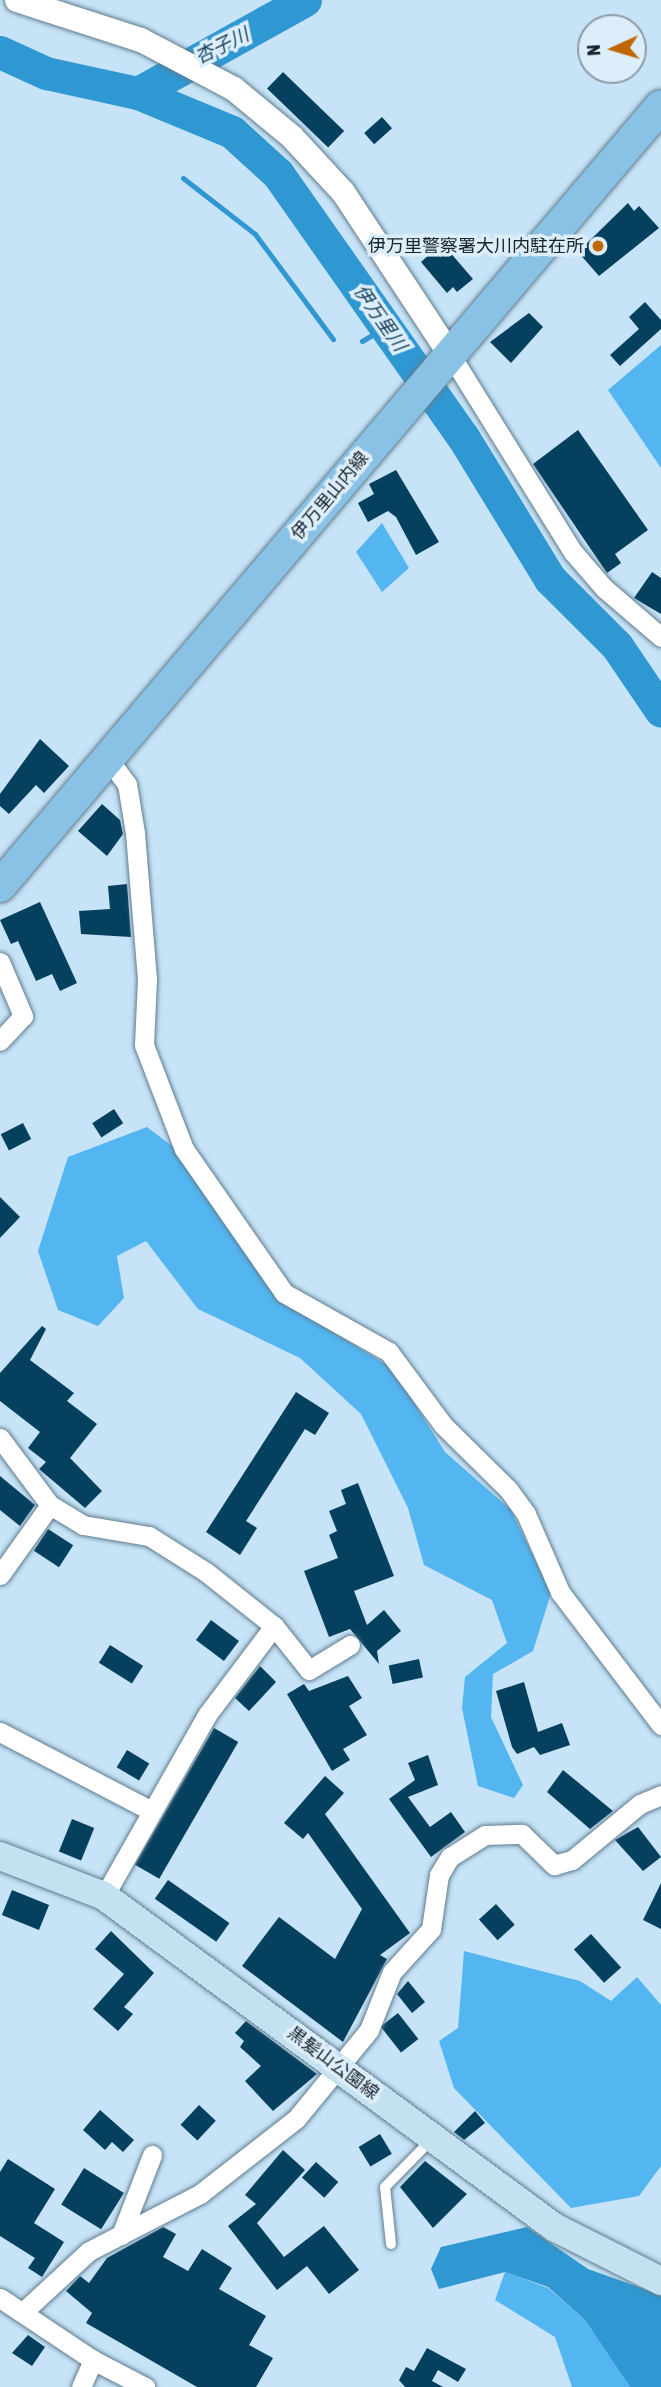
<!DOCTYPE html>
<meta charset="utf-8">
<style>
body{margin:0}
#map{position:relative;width:661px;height:2387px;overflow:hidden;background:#c6e3f7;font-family:"Asap Condensed","Noto Sans JP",sans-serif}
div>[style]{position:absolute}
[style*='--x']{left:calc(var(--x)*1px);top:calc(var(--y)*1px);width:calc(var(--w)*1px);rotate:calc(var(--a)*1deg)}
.green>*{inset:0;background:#53b6f1}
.water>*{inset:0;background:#2f97d1}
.stream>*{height:5px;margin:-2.5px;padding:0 2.5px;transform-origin:2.5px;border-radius:2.5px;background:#2f97d1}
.river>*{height:33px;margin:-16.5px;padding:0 16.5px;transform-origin:16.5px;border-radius:16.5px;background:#2f97d1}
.building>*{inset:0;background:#05405e;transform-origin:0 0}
.roads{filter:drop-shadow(0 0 2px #617c8e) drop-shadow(0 0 2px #617c8e)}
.service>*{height:10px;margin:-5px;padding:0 5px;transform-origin:5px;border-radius:5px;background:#fff}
.minor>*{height:19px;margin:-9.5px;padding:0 9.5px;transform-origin:9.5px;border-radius:9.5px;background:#fff}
.tertiary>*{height:24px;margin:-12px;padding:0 12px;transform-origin:12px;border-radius:12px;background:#fff}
.secondary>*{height:28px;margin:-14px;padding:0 14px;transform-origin:14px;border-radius:14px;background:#c4e1f2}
.primary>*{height:32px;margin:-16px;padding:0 16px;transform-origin:16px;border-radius:16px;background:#89c2e4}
.dots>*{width:19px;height:19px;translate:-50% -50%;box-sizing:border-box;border:4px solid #ddeefb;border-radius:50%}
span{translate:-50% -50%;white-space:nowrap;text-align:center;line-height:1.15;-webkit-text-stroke:7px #ddeefb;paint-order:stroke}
.poi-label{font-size:18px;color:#172229}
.right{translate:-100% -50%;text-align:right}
.street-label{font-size:18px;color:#172229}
.water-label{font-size:19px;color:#1b445c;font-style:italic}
.north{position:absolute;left:577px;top:14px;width:70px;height:70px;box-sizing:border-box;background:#ddeefb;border:2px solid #8e9ca7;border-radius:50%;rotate:266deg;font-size:19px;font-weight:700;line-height:28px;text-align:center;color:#172229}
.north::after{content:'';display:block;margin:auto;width:24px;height:32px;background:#be6600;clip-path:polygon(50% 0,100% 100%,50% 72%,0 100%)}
</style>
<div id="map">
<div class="green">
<div style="clip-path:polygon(661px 345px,661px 468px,608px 390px)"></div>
<div style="clip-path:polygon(382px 523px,409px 568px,382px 592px,356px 552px)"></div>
<div style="clip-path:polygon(147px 1127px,176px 1149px,279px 1300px,392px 1368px,445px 1452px,511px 1510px,551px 1593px,533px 1651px,493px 1674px,491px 1717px,523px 1785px,514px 1798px,478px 1786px,462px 1708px,465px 1677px,507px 1643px,492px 1600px,424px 1565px,408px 1508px,361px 1414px,300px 1358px,198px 1309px,146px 1241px,117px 1256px,124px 1298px,98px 1326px,58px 1310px,38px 1251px,68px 1157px)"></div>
<div style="clip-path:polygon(464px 1951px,580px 1981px,611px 2001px,637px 1977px,661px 2005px,661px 2166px,639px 2196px,571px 2208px,454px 2088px,439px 2041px,458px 2028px)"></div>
<div style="clip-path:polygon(505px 2272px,548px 2288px,585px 2320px,630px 2387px,572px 2387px,555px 2337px,495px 2300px)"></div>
</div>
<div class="water">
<div style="clip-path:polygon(527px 2227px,588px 2269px,661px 2295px,661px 2387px,630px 2387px,585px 2320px,548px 2287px,505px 2272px,439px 2289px,431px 2269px,441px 2247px)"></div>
</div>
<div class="stream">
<div style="--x:183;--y:178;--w:91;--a:37.9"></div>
<div style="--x:255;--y:234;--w:131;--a:53.4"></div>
<div style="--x:362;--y:341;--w:27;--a:-31"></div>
</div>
<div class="river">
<div style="--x:0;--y:52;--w:51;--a:24.5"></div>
<div style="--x:46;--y:73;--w:94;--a:12.3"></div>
<div style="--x:138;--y:93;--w:102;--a:22.5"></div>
<div style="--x:232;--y:132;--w:62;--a:42.4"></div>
<div style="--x:278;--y:174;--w:322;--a:54.9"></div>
<div style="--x:463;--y:437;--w:167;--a:58.5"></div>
<div style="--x:550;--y:579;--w:95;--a:45"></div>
<div style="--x:617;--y:646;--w:78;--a:55.9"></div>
<div style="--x:138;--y:93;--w:191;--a:-29.1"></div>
</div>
<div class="building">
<div style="left:283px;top:72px;width:85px;height:23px;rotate:44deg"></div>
<div style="left:382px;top:117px;width:15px;height:24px;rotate:48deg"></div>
<div style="clip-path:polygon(628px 203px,634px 211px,639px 206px,659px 228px,599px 276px,578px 252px)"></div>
<div style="clip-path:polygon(442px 243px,473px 279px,457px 292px,453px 287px,447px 293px,421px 262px)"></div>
<div style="clip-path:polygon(645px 302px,661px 320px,661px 329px,620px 366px,610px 355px,639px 329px,629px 317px)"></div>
<div style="clip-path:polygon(529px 313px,543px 327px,511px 363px,490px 342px)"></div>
<div style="clip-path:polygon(578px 430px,648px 530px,615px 554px,621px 563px,607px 573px,533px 464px)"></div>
<div style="clip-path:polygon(396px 470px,439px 542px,416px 555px,396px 517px,388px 511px,368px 522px,358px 503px,374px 494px,369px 484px)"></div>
<div style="clip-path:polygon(652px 572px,661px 578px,661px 614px,634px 598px)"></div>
<div style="clip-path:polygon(40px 739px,69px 766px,44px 793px,36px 785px,9px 814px,0 806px,0 794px)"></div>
<div style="clip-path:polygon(102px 804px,120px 820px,123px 834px,107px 856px,78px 831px)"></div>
<div style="clip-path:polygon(127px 884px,131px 937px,81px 934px,79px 911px,110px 909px,108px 886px)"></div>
<div style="clip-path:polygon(40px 902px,77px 983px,60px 991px,52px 974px,36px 981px,18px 941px,11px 944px,0 920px)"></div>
<div style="left:114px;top:1109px;width:17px;height:26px;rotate:57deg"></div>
<div style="left:23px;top:1123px;width:18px;height:25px;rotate:63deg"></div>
<div style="clip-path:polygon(0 1197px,20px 1217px,0 1238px)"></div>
<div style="clip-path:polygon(42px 1326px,46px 1329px,30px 1360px,74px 1393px,67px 1401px,97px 1424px,70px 1458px,102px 1491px,85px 1508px,39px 1469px,46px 1462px,28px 1448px,40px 1432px,0 1401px,0 1373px)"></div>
<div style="clip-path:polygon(296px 1392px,329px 1413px,315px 1435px,305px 1429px,246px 1521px,257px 1528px,240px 1555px,206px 1532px)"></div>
<div style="clip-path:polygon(0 1476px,35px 1505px,20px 1526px,0 1510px)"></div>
<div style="clip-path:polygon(358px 1483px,394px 1576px,354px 1591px,367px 1625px,384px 1610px,401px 1631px,377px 1651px,379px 1664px,350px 1629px,329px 1637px,304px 1571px,338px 1558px,329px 1535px,337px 1531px,329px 1511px,346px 1504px,341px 1490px)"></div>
<div style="left:48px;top:1529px;width:30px;height:26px;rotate:33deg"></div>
<div style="left:211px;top:1620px;width:35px;height:25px;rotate:37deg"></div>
<div style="left:110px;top:1645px;width:39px;height:21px;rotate:32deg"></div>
<div style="left:419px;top:1659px;width:19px;height:31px;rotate:78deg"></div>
<div style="clip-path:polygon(260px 1666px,276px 1682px,249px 1711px,235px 1698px)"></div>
<div style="clip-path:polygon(348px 1676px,362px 1698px,349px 1706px,367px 1735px,343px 1749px,350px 1760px,332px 1771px,287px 1694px,304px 1684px,309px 1691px)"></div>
<div style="clip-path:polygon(524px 1682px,538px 1732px,562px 1723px,570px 1745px,540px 1755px,534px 1747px,517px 1754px,512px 1747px,496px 1691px)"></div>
<div style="left:214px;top:1728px;width:28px;height:158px;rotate:30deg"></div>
<div style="left:127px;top:1750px;width:26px;height:20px;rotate:31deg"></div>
<div style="clip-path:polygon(428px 1755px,438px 1785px,408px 1797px,430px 1827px,451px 1812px,465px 1832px,431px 1857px,389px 1799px,415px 1780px,408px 1763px)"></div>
<div style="clip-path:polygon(563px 1770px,613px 1811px,590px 1829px,547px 1792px)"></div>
<div style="clip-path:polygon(325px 1776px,344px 1793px,325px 1814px,410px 1933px,380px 1955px,387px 1959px,343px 2042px,242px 1966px,279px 1917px,335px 1959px,362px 1909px,308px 1833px,303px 1839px,284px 1823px)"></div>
<div style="left:72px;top:1819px;width:24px;height:35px;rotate:22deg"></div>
<div style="clip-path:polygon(638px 1827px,661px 1857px,643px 1871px,615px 1840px)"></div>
<div style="left:168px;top:1880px;width:75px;height:23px;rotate:35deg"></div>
<div style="clip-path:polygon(661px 1883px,661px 1929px,643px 1920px)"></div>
<div style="left:12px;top:1890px;width:40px;height:27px;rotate:22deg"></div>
<div style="left:496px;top:1904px;width:28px;height:23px;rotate:48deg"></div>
<div style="clip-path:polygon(111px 1931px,154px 1973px,124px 2007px,133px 2014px,118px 2031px,93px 2009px,124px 1974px,95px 1949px)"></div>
<div style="left:591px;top:1934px;width:45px;height:23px;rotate:48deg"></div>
<div style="clip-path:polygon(408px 1981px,425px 2002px,412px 2013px,397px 1994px)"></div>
<div style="left:398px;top:2013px;width:33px;height:22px;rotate:52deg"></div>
<div style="clip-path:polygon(246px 2021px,317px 2074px,273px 2111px,245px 2081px,261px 2066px,240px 2047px,244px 2041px,235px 2033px)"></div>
<div style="left:199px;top:2105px;width:23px;height:27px;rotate:43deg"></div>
<div style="clip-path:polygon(100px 2110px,134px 2140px,123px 2152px,112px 2142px,105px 2150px,83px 2130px)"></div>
<div style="clip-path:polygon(475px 2111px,485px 2123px,464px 2140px,454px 2132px)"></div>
<div style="left:380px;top:2134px;width:23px;height:25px;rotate:59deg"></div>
<div style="clip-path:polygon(283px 2150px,305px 2170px,257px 2223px,284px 2257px,324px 2226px,359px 2270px,329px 2294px,307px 2266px,277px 2290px,228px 2226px,256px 2204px,245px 2195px)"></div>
<div style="clip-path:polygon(8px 2159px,55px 2189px,34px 2223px,64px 2242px,42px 2277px,28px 2268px,35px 2258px,0 2236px,0 2172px)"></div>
<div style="clip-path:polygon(425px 2161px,467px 2194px,433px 2228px,400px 2187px)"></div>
<div style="left:316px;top:2162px;width:30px;height:21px;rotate:42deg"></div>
<div style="left:84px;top:2168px;width:47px;height:43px;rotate:32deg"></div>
<div style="clip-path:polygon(163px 2227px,176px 2234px,163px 2257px,188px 2271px,202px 2249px,232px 2268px,219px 2289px,266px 2316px,249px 2345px,273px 2358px,256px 2387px,197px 2387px,86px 2323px,92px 2313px,66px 2291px,80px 2276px,89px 2283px,107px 2258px)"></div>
<div style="clip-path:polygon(28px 2335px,45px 2347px,32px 2366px,12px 2353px)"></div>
<div style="clip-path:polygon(427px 2348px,466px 2369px,458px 2382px,438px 2370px,432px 2381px,443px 2387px,405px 2387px,399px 2380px,406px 2367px,414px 2371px)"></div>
</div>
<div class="roads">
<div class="service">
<div style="--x:391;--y:2244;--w:57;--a:-96"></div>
<div style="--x:385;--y:2187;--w:67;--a:-45.6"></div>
</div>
<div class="minor">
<div style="--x:450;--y:354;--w:233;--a:58.2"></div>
<div style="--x:573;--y:552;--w:48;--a:49.3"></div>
<div style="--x:604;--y:588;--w:75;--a:40.7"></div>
<div style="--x:108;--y:759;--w:31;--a:53"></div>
<div style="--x:127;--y:784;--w:50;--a:80.7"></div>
<div style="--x:135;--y:833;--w:146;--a:85.3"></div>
<div style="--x:147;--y:979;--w:66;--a:92.6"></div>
<div style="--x:144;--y:1045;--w:111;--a:69"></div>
<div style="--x:184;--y:1149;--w:175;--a:55.2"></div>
<div style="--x:284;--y:1293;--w:120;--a:29.3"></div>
<div style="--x:389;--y:1352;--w:91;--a:53.5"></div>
<div style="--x:443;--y:1425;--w:91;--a:44.6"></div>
<div style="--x:508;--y:1489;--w:31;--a:54"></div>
<div style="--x:526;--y:1514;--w:85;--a:66.4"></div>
<div style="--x:560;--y:1592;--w:167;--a:52.8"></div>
<div style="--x:0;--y:962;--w:59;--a:66.9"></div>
<div style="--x:23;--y:1016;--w:34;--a:133"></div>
<div style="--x:0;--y:1438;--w:84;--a:53.3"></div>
<div style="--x:50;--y:1505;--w:39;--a:31"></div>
<div style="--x:83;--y:1525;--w:67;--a:9.5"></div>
<div style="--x:149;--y:1536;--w:67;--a:32.3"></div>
<div style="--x:206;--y:1572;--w:87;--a:38.5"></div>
<div style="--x:274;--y:1626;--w:111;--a:127"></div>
<div style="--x:207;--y:1715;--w:208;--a:119.6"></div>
<div style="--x:0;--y:1575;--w:86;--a:-54.5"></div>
<div style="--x:274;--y:1626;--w:56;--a:51.5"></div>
<div style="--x:309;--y:1670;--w:48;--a:-31.4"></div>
<div style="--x:0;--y:1732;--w:171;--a:27.5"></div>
<div style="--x:121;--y:2235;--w:86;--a:-68.8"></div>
<div style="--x:0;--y:2298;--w:112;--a:33.7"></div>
<div style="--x:93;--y:2360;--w:59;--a:27.4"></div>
<div style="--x:24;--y:2311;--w:88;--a:-42.7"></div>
<div style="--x:89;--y:2251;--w:125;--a:-27.2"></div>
<div style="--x:200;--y:2194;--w:122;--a:-38"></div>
<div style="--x:296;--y:2119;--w:115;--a:-50.6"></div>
<div style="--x:369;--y:2030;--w:62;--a:-68.4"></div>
<div style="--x:392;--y:1972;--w:58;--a:-47.8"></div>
<div style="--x:431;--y:1929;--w:55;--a:-81.6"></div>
<div style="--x:439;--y:1875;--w:21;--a:-59"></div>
<div style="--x:450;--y:1857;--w:41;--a:-32.2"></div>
<div style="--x:485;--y:1835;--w:37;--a:-2"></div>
<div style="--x:522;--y:1834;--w:45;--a:44.1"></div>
<div style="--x:554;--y:1865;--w:19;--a:-16"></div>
<div style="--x:572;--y:1860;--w:88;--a:-39.5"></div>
<div style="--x:640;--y:1804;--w:23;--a:-23"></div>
<div style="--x:81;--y:2387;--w:30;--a:-66"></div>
</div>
<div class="tertiary">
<div style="--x:17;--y:0;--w:130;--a:17.9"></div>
<div style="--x:141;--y:40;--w:105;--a:27.8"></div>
<div style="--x:234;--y:89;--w:75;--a:39.6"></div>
<div style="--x:292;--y:137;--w:75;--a:47.2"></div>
<div style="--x:343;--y:192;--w:194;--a:56.6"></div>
</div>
<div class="secondary">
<div style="--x:0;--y:1856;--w:111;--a:21"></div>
<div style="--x:104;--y:1896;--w:559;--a:36.34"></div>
<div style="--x:554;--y:2227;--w:120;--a:26.8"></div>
</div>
<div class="primary">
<div style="--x:0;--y:886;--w:1022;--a:-49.72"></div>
</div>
</div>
<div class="dots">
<div style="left:598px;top:246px;background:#be6600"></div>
</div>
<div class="poi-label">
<span class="right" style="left:584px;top:246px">伊万里警察署大川内駐在所</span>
</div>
<div class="street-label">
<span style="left:330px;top:496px;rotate:-50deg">伊万里山内線</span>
<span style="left:333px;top:2063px;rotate:37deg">黒髪山公園線</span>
</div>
<div class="water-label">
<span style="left:222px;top:46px;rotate:-26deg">杏子川</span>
<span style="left:380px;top:318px;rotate:55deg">伊万里川</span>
</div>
<div class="north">N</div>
</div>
